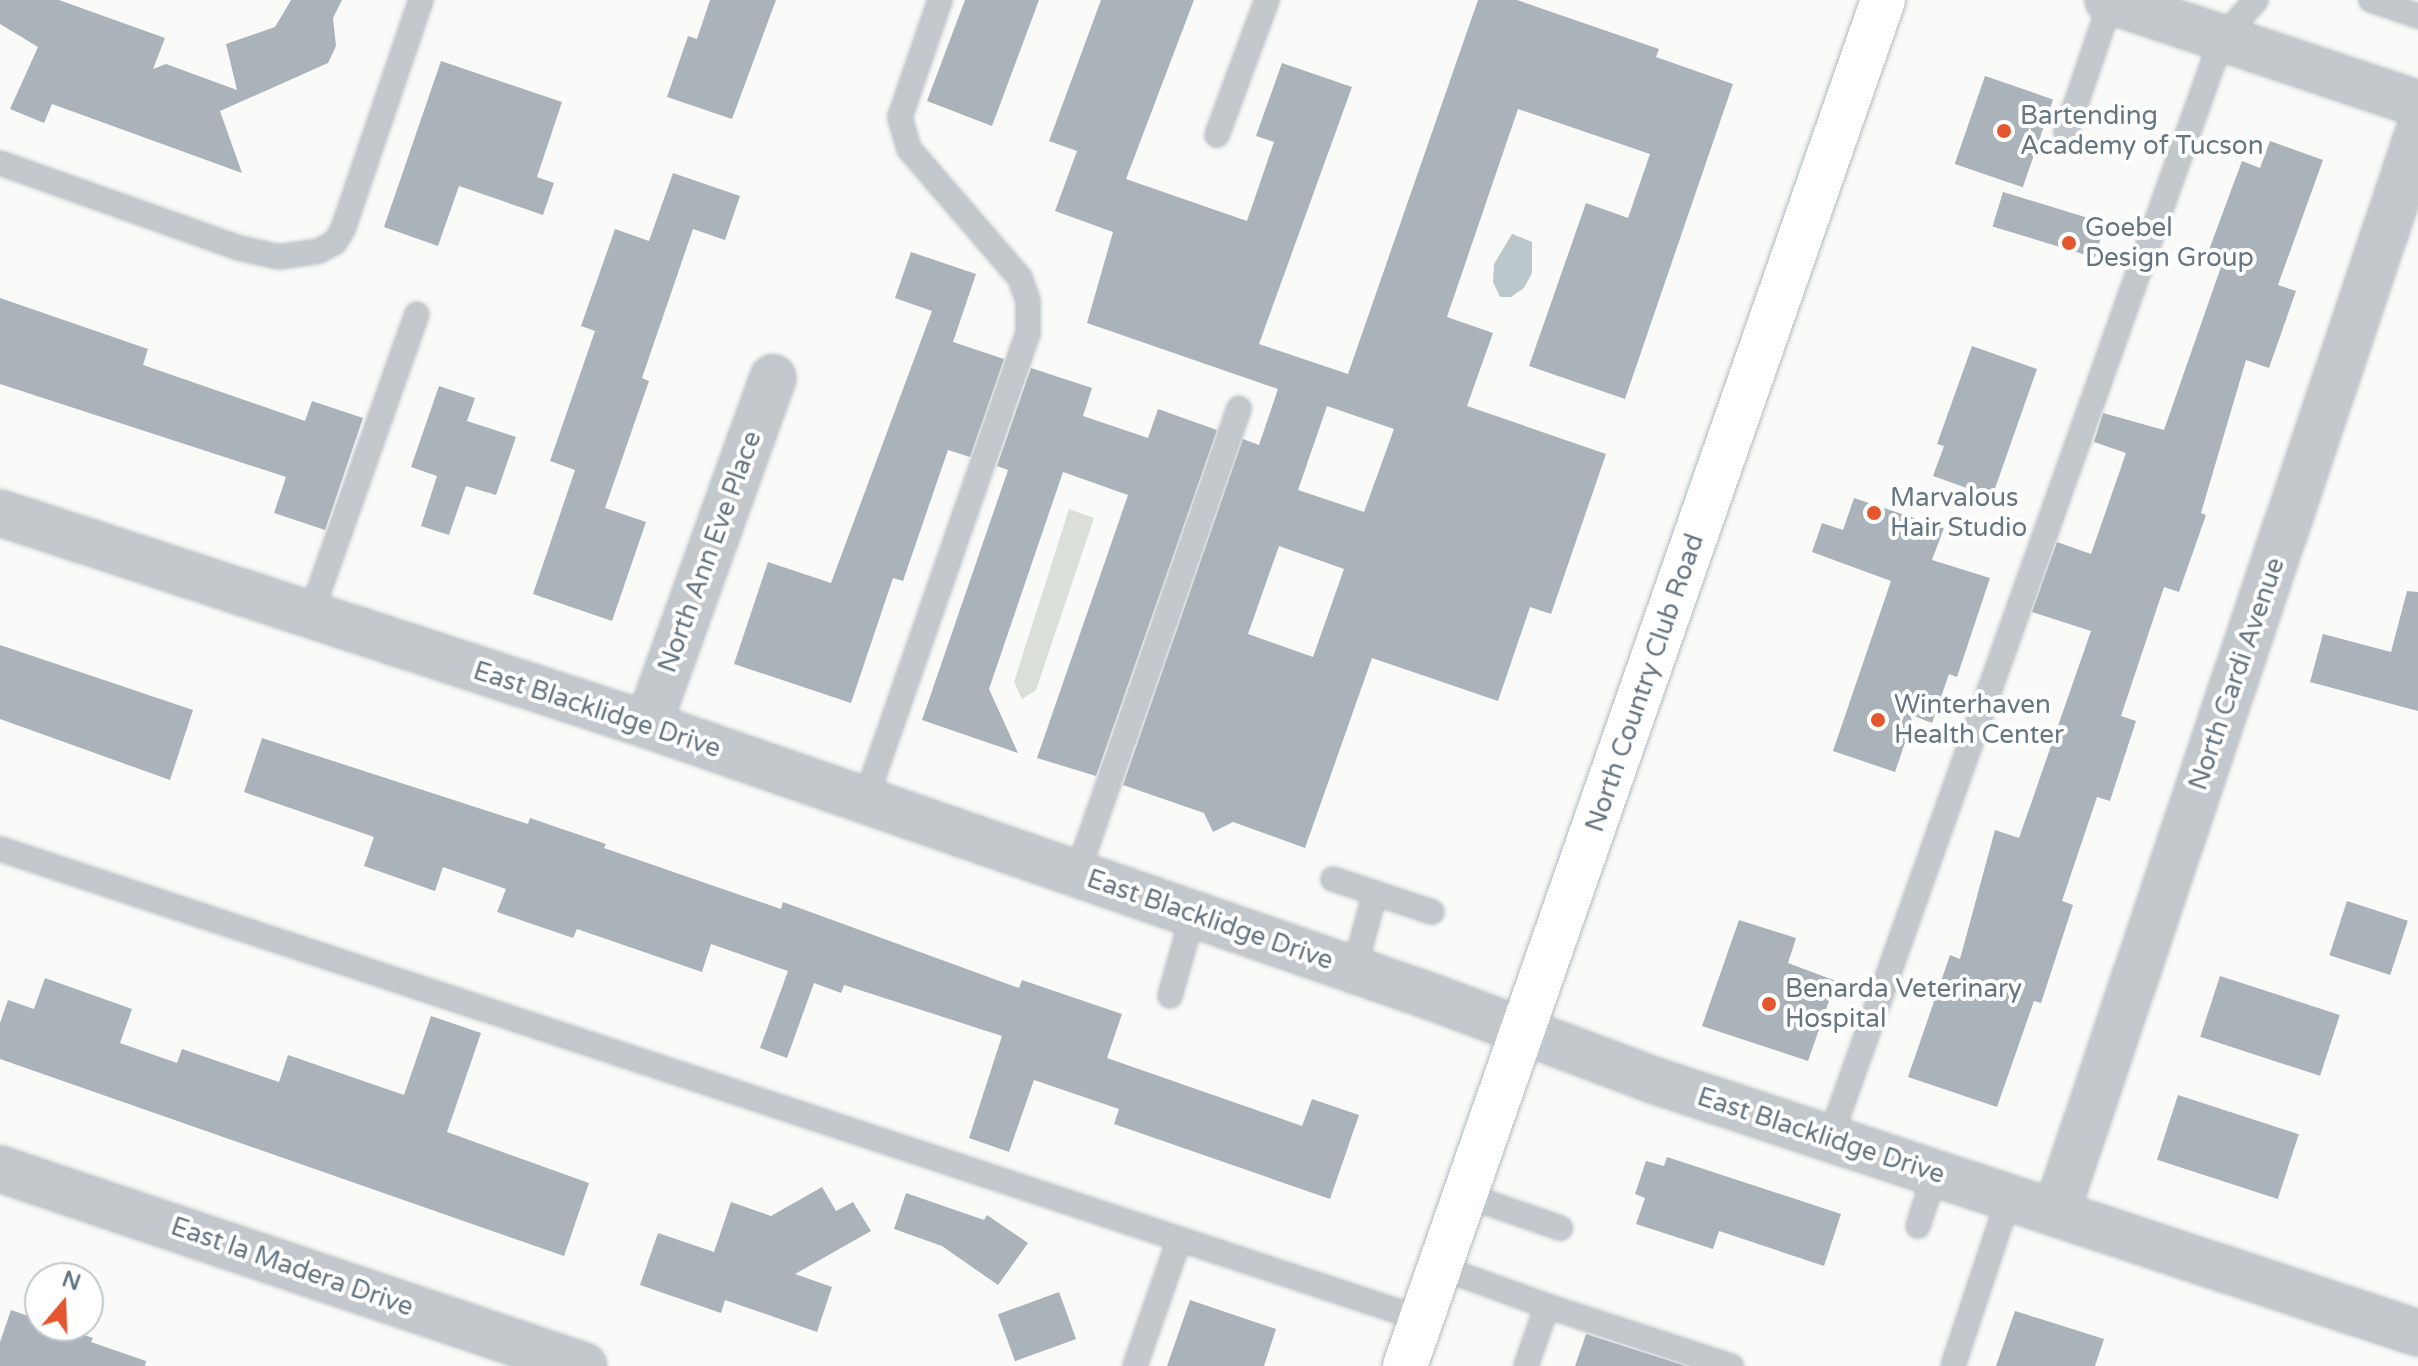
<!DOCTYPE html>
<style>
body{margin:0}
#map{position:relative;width:2418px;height:1366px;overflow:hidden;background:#fafaf8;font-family:"Varela Round",sans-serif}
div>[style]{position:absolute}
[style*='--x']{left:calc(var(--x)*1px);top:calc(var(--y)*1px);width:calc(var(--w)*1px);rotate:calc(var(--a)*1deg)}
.green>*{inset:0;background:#dadfd7}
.water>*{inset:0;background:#bbc7cb}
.building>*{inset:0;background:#aab3b9;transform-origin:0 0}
.roads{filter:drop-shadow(0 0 2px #b3babf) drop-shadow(0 0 2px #b3babf)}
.service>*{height:22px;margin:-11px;padding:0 11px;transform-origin:11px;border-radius:11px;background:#c3c8cc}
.minor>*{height:44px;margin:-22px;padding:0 22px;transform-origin:22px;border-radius:22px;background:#c3c8cc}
.secondary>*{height:44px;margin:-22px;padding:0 22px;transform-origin:22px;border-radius:22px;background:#fff}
.dots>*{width:22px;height:22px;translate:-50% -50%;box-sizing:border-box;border:4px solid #fff;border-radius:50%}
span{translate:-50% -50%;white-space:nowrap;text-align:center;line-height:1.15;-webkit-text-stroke:8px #fff;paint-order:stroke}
.poi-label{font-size:26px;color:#657683}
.left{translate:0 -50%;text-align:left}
.street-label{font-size:26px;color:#657683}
.north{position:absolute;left:24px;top:1262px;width:80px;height:80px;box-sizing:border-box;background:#fff;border:2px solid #c1c8cd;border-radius:50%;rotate:19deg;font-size:22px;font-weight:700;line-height:32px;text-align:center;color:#657683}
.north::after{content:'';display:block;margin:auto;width:28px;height:36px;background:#e4572e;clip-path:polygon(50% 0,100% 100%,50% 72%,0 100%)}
</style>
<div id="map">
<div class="green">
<div style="clip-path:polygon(1069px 509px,1094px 518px,1036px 690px,1022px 699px,1014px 682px)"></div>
</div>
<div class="water">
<div style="clip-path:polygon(1512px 234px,1532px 242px,1532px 273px,1524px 288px,1511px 297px,1500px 297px,1493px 282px,1494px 264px)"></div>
</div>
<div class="building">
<div style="clip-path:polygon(0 0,59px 0,165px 38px,153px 69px,166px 64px,237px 90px,226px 44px,275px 27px,291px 0,342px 0,333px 18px,336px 46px,328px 63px,220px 111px,242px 173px,52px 104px,44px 123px,10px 109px,38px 47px,0 24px)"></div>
<div style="clip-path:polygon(710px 0,776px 0,732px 119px,667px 97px,688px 36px,697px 39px)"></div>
<div style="clip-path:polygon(965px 0,1039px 0,992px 126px,927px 101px)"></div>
<div style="clip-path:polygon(evenodd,1101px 0,1194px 0,1126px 179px,1247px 221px,1274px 142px,1256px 136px,1282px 63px,1352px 87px,1259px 344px,1348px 374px,1478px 0,1517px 0,1659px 49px,1656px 57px,1733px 84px,1625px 399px,1529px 366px,1586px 203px,1628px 218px,1650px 154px,1518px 109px,1447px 317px,1493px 333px,1467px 406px,1606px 454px,1551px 614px,1530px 607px,1498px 701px,1372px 658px,1305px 848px,1233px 822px,1213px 832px,1204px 813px,1123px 785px,1243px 439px,1259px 445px,1278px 389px,1087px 323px,1113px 232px,1055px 211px,1077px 151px,1049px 141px,1101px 0,1327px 406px,1394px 429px,1364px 512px,1298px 490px,1327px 406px,1101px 0,1279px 546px,1344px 569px,1313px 657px,1248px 634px,1279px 546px)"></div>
<div style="clip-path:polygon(441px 61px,562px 102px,537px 177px,554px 183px,543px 215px,459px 186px,438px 246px,384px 227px)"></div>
<div style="left:1985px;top:76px;width:72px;height:93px;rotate:19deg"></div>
<div style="clip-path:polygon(2270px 141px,2323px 160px,2278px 285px,2296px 291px,2269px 368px,2246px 360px,2201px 513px,2206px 515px,2179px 592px,2164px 587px,2121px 716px,2136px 721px,2110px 801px,2097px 797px,2062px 901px,2073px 905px,2041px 1003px,2034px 1001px,1997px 1107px,1908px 1077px,1950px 955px,1960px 959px,1995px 830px,2019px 838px,2091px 631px,2032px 612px,2057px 542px,2091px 554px,2126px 453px,2094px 442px,2103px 413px,2164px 430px,2222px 264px,2206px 258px,2242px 161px,2260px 168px)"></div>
<div style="clip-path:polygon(673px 173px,740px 196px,725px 240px,693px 229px,642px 378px,649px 381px,605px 508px,646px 522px,612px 621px,533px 594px,575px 470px,550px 461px,595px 331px,581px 326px,615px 229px,649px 241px)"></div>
<div style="left:2003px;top:192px;width:107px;height:36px;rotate:17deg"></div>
<div style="clip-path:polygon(911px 252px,976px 274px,953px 342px,1004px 359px,970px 457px,948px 450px,903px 581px,893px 578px,851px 703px,734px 664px,768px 562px,831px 583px,932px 311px,895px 298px)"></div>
<div style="clip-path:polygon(0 298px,148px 349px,143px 365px,305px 421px,312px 401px,363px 418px,325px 530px,274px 513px,286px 477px,0 384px)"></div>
<div style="clip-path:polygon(1972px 346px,2037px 369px,1992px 497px,1933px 476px,1944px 446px,1937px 444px)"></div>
<div style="clip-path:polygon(1031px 368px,1092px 388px,1083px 416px,1148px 438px,1158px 409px,1217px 430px,1096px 776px,1037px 758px,1128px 495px,1063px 472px,989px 689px,1018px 753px,922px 720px,1008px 470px,997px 466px)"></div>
<div style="clip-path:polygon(439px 386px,475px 398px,467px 421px,516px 437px,496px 495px,466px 486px,449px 535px,421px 526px,437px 476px,411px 467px)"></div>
<div style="clip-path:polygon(1854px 498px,1944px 528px,1932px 560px,1990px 578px,1957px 677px,1949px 674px,1932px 723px,1914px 716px,1895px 772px,1833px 751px,1891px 581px,1812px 552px,1822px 523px,1843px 530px)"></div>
<div style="clip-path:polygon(2407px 591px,2418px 592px,2418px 711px,2310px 682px,2323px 634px,2391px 652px)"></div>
<div style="clip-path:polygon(0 645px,193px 710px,170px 780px,0 719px)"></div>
<div style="clip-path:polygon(262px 738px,528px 824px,530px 818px,606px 844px,604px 848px,781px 909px,783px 902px,1019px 988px,1022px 980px,1122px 1014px,1107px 1058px,1302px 1126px,1312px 1099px,1359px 1115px,1330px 1199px,1114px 1124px,1119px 1109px,1034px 1080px,1009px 1152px,969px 1138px,1002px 1036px,844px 985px,841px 993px,814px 983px,787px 1058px,760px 1048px,788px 971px,711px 944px,702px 972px,577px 929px,573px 938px,497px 912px,506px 889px,443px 867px,435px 891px,364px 866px,374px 837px,244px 792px)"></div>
<div style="left:2347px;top:901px;width:64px;height:57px;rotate:18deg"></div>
<div style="clip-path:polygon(1739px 920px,1796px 938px,1788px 963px,1836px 981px,1808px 1061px,1702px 1026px)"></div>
<div style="left:2220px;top:976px;width:126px;height:64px;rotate:18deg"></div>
<div style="clip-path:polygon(45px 978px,132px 1009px,120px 1043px,177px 1063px,182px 1049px,279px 1082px,288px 1055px,404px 1095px,431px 1016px,481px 1033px,447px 1132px,589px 1183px,564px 1256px,0 1059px,0 1023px,8px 1000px,34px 1009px)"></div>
<div style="left:2178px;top:1095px;width:127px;height:68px;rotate:18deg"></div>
<div style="clip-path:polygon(1667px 1157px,1841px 1214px,1824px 1266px,1719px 1231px,1713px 1249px,1636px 1224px,1645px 1198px,1635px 1194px,1646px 1161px,1664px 1166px)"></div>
<div style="clip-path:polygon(822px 1187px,836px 1211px,853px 1202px,871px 1231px,795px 1274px,832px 1287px,817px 1332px,725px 1300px,721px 1313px,640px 1285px,658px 1233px,714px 1252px,731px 1202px,771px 1216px)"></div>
<div style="clip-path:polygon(906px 1193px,984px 1220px,987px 1215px,1028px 1243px,998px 1285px,942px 1246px,894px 1229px)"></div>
<div style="left:1059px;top:1292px;width:50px;height:65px;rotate:70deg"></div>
<div style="clip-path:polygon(1190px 1300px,1276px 1329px,1264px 1366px,1167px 1366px)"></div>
<div style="clip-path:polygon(11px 1310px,40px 1320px,40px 1326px,58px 1326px,93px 1338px,91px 1342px,146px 1361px,145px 1366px,0 1366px,0 1342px)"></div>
<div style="clip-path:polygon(2015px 1311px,2104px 1339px,2095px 1366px,1996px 1366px)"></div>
<div style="clip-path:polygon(1586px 1334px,1686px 1366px,1575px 1366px)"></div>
</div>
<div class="roads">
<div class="service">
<div style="--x:2371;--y:0;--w:50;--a:18.8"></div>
<div style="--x:2066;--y:133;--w:139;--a:-71.2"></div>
<div style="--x:1217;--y:135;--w:144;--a:-69.7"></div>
<div style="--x:0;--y:163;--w:254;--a:19.6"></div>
<div style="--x:239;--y:248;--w:41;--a:12.7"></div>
<div style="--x:279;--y:257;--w:40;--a:-8.5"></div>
<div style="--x:319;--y:251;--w:18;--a:-29"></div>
<div style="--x:335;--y:242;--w:15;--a:-58"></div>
<div style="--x:343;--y:229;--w:242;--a:-71.2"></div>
<div style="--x:310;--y:616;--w:320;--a:-70.5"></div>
<div style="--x:865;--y:801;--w:495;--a:-70.8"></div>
<div style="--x:1028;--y:334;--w:33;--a:-90"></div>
<div style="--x:1028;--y:301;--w:24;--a:-109"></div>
<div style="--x:1020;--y:278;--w:170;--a:-130.7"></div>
<div style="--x:909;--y:149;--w:33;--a:-106"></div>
<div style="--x:900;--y:117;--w:124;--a:-71.1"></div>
<div style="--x:0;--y:849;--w:1497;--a:18.3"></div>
<div style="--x:1077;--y:874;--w:493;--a:-70.8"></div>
<div style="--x:1333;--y:879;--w:44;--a:18.4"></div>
<div style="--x:1354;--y:970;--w:80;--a:-74.7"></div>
<div style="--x:1375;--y:893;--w:60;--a:18.4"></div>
<div style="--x:1170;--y:996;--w:85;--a:-74.3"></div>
<div style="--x:1830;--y:1138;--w:1168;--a:-70.39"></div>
<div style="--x:2222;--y:38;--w:51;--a:-48.2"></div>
<div style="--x:1465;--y:1195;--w:101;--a:19.2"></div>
<div style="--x:1918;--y:1226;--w:56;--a:-72.2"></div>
<div style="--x:1439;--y:1267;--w:115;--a:19.9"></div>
<div style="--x:1547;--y:1306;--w:64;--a:109.3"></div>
<div style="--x:1547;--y:1306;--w:194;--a:18.1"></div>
<div style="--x:1135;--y:1366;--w:133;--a:-70.8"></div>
<div style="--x:1953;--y:1366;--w:177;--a:-71.6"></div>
</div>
<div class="minor">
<div style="--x:2108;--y:0;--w:327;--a:18.5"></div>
<div style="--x:0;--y:513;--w:682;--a:18.12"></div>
<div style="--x:648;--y:725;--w:833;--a:19.13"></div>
<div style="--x:1435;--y:998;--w:233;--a:20.6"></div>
<div style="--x:1653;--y:1080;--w:806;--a:18.3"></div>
<div style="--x:648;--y:725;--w:369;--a:-70.2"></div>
<div style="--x:0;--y:1169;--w:616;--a:18.64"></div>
<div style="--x:2056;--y:1213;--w:1138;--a:-71.45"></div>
</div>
<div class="secondary">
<div style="--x:1405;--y:1366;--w:1447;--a:-70.71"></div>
</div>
</div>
<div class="dots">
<div style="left:2004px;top:131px;background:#e4572e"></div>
<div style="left:2069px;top:243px;background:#e4572e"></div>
<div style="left:1874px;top:513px;background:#e4572e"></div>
<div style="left:1878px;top:720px;background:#e4572e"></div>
<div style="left:1769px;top:1004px;background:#e4572e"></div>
</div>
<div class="poi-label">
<span class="left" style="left:2020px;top:131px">Bartending<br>Academy of Tucson</span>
<span class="left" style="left:2085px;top:243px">Goebel<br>Design Group</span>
<span class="left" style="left:1890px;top:513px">Marvalous<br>Hair Studio</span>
<span class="left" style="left:1894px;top:720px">Winterhaven<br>Health Center</span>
<span class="left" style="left:1785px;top:1004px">Benarda Veterinary<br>Hospital</span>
</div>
<div class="street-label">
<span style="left:710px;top:552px;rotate:-70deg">North Ann Eve Place</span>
<span style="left:2237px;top:674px;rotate:-71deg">North Cardi Avenue</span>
<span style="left:1645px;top:683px;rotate:-71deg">North Country Club Road</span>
<span style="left:597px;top:710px;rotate:18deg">East Blacklidge Drive</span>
<span style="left:1210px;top:920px;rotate:19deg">East Blacklidge Drive</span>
<span style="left:1821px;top:1136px;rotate:18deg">East Blacklidge Drive</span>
<span style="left:292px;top:1267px;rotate:19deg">East la Madera Drive</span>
</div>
<div class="north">N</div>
</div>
